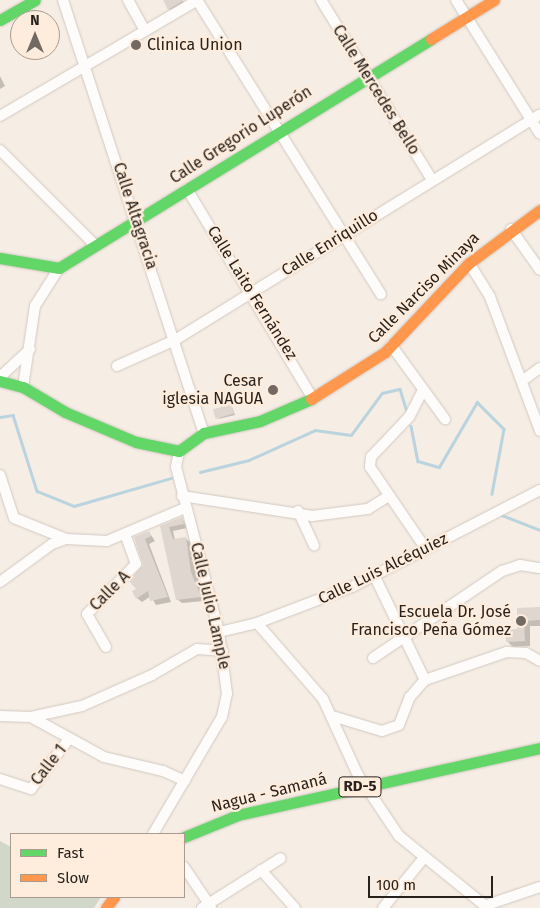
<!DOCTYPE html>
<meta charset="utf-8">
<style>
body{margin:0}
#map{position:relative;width:540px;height:908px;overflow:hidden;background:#f6ede4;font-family:"Fira Sans",sans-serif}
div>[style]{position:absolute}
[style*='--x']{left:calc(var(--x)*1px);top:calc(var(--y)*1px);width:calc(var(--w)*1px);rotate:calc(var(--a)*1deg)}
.green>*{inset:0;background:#d1d8ca}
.shadow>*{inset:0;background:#0003}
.stream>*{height:2.5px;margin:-1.25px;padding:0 1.25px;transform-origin:1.25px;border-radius:1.25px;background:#bad4df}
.building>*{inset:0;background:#ded6cf;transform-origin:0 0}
.roads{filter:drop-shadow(0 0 1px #d0c9c1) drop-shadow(0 0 1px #d0c9c1)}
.street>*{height:10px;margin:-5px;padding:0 5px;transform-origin:5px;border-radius:5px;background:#fefcfb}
.fast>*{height:11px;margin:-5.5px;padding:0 5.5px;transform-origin:5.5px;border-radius:5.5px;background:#63d668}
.slow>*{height:11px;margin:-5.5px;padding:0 5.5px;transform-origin:5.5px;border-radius:5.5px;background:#ff974d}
.dots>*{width:14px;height:14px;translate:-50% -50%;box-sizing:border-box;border:2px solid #feecdc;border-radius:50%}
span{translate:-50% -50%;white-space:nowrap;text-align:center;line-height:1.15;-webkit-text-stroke:4.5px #feecdc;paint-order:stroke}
.shield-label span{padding:1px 4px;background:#feecdc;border:1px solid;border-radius:4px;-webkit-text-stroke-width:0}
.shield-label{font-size:15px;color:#29221c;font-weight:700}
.poi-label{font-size:16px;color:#29221c}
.left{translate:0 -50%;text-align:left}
.right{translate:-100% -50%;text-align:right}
.street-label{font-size:16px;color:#29221c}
.legend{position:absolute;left:10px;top:833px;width:175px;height:65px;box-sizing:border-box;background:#feecdc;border:1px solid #a99b8f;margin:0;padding:6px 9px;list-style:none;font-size:15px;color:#29221c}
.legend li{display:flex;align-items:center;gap:10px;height:25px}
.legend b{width:25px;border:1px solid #a99b8f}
.north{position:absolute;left:10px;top:10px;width:50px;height:50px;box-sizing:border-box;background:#feecdc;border:1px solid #a99b8f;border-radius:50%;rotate:0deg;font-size:14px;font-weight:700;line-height:20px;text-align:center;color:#29221c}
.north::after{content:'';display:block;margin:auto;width:18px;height:22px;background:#716962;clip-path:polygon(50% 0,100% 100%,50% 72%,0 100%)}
.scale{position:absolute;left:368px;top:876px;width:125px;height:22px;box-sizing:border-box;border:2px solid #29221c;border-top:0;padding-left:6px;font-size:15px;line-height:18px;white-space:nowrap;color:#29221c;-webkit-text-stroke:4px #feecdc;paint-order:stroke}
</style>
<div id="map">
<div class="green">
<div style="clip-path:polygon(0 841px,11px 847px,11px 897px,101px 897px,94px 908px,0 908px)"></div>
</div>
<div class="shadow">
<div style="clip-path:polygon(164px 0,182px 0,185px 5px,172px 13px)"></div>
<div style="clip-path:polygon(0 76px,5px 86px,0 89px)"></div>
<div style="clip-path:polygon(232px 407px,235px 415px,218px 419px)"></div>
<div style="clip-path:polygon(182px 518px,187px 528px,173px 531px,175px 540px,185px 538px,190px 542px,204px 601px,182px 603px,177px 599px,162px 527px)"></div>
<div style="clip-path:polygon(149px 532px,155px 541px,149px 544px,171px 602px,156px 605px,151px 596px,142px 602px,137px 598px,144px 565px,135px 538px)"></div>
<div style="clip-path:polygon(540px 608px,540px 626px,530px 626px,530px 646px,513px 647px,507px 641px,519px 631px,518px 609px)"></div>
</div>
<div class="stream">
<div style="--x:0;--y:417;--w:13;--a:-9"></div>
<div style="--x:13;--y:415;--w:80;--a:72.5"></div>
<div style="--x:37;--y:491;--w:40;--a:22"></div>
<div style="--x:74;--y:506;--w:101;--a:-16.1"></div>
<div style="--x:411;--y:426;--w:36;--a:79"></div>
<div style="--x:418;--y:461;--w:22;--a:16"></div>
<div style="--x:439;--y:467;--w:75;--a:-59.7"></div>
<div style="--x:477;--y:402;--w:38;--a:45"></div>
<div style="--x:504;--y:429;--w:66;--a:100.5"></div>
<div style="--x:200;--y:472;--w:50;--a:-13.8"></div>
<div style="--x:249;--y:460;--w:72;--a:-24.4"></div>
<div style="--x:315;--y:430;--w:36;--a:8"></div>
<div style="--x:351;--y:435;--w:52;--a:-53.6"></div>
<div style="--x:382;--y:393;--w:18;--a:-13"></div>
<div style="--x:400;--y:389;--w:21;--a:73"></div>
<div style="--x:502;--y:515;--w:41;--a:21.5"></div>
</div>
<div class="building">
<div style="clip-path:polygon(163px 0,184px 0,168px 10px)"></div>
<div style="left:231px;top:404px;width:10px;height:19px;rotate:73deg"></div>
<div style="clip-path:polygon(182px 517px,184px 524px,169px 527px,173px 539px,186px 537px,191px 572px,201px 597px,176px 600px,160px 526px)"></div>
<div style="clip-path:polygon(149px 531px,151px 536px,145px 539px,168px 597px,150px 601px,148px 591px,136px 599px,132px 591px,136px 589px,129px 581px,143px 565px,134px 537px)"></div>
<div style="clip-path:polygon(540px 607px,540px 620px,524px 621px,525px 641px,506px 642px,506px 630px,517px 629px,517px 608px)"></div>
</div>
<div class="roads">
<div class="street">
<div style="--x:63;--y:0;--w:455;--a:72"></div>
<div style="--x:128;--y:0;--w:35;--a:61"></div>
<div style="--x:197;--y:0;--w:347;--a:58"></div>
<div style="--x:321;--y:0;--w:211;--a:58.3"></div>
<div style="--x:456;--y:0;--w:158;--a:57.9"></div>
<div style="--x:0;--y:116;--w:229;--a:-30.4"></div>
<div style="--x:0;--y:150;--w:136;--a:45"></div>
<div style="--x:187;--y:189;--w:245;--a:59"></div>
<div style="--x:511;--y:229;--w:50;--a:54.7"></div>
<div style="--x:469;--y:263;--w:40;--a:58"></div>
<div style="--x:490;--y:297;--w:143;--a:69.5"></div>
<div style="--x:391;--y:345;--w:92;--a:53.9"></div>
<div style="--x:117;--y:366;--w:64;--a:-24.1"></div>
<div style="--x:175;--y:340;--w:429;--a:-31.7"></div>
<div style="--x:0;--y:377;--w:41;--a:-43"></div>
<div style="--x:522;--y:381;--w:22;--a:-36"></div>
<div style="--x:23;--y:387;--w:82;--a:-81.6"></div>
<div style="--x:35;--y:306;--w:45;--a:-57.7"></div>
<div style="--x:423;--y:390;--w:30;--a:117"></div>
<div style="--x:409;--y:417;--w:55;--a:133.5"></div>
<div style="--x:371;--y:457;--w:10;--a:96"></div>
<div style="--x:370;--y:467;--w:99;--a:55.7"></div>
<div style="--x:0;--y:475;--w:45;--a:72"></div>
<div style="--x:14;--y:518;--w:56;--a:22"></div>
<div style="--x:182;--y:496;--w:132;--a:8.7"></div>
<div style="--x:312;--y:516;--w:56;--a:-7.1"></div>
<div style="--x:368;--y:509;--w:22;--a:-32"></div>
<div style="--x:298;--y:511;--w:38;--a:65"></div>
<div style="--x:374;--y:575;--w:117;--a:64.1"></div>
<div style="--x:0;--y:582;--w:64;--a:-36.2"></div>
<div style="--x:52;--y:544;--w:15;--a:-20"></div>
<div style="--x:66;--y:539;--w:41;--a:2.8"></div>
<div style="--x:107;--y:541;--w:85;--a:-22.9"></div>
<div style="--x:257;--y:623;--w:101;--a:49"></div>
<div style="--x:323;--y:699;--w:84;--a:65.3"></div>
<div style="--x:358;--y:775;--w:73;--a:56.1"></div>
<div style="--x:399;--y:836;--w:114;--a:39"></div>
<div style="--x:219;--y:632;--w:39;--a:-13"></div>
<div style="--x:257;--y:623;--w:102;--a:-20.8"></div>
<div style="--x:352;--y:587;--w:212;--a:-27.3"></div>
<div style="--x:106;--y:647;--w:38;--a:-120"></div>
<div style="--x:87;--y:614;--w:70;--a:-45.6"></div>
<div style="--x:136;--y:564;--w:32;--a:-110"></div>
<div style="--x:373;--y:658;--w:156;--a:-34"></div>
<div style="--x:502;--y:571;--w:19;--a:-18"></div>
<div style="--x:520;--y:565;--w:20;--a:9"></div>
<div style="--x:0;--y:716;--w:31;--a:2"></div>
<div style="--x:31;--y:717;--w:83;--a:28.7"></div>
<div style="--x:104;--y:757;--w:61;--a:13.3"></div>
<div style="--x:163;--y:771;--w:24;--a:24"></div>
<div style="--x:332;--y:716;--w:52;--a:16.7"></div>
<div style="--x:382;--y:731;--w:18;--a:-19"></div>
<div style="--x:399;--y:725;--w:30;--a:-69"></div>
<div style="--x:410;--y:697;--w:23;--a:-49"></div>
<div style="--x:425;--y:680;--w:87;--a:-18.9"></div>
<div style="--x:507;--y:652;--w:19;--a:3"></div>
<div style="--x:526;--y:653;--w:16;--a:30"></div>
<div style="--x:31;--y:717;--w:52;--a:-12.2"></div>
<div style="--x:82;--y:706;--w:77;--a:-23.9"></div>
<div style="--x:152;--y:675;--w:52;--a:-30"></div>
<div style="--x:197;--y:649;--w:26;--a:4"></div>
<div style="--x:0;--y:779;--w:33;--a:18"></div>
<div style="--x:31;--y:789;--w:63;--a:-52.8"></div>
<div style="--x:153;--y:834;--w:136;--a:-59.5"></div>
<div style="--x:222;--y:717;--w:24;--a:-78"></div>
<div style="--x:227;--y:694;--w:63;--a:-97.4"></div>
<div style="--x:219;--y:632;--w:171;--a:-104.6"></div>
<div style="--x:176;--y:467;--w:16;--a:-79"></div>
<div style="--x:184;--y:867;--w:48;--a:56"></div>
<div style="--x:261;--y:870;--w:51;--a:48.2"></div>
<div style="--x:484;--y:906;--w:59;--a:-18.7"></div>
<div style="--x:202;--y:908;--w:93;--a:-32.3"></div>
<div style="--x:383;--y:908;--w:63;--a:-50.8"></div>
</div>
<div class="fast">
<div style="--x:0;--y:20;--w:40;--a:-29.7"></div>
<div style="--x:0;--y:258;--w:60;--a:9.6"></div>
<div style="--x:59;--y:268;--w:437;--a:-31.6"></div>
<div style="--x:0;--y:381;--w:24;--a:15"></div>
<div style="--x:23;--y:387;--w:49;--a:30.8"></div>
<div style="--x:65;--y:412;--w:77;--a:22.9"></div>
<div style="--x:136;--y:442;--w:44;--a:11.8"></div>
<div style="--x:179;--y:451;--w:31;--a:-36"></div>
<div style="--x:204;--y:433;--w:57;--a:-12.1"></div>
<div style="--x:260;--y:421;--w:56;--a:-23.3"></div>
<div style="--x:184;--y:837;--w:58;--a:-22.2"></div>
<div style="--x:238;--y:815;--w:309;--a:-12.5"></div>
</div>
<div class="slow">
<div style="--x:431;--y:39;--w:74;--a:-31.8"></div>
<div style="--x:311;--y:399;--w:88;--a:-32.4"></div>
<div style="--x:385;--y:352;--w:122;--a:-46.7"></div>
<div style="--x:469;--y:263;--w:89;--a:-36.7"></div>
<div style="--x:106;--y:908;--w:14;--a:-54"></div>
</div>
</div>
<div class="dots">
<div style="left:136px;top:45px;background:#716962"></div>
<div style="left:273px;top:390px;background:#716962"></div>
<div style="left:521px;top:621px;background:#716962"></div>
</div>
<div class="shield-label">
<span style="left:360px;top:787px">RD-5</span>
</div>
<div class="poi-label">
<span class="left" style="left:147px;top:45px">Clinica Union</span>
<span class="right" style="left:263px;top:390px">Cesar<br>iglesia NAGUA</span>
<span class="right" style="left:511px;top:621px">Escuela Dr. José<br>Francisco Peña Gómez</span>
</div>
<div class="street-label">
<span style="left:376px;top:90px;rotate:58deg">Calle Mercedes Bello</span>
<span style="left:241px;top:135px;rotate:-33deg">Calle Gregorio Luperón</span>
<span style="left:135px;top:216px;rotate:72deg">Calle Altagracia</span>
<span style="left:330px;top:243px;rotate:-32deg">Calle Enriquillo</span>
<span style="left:424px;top:288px;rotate:-45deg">Calle Narciso Minaya</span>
<span style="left:252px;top:293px;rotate:58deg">Calle Laito Fernández</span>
<span style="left:383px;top:569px;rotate:-26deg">Calle Luis Alcéquiez</span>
<span style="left:110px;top:591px;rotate:-45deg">Calle A</span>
<span style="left:210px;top:606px;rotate:77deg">Calle Julio Lample</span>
<span style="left:49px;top:765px;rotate:-52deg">Calle 1</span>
<span style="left:269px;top:793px;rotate:-14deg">Nagua - Samaná</span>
</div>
<ul class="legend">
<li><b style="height:6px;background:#63d668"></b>Fast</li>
<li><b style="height:6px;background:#ff974d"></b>Slow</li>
</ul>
<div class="north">N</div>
<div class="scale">100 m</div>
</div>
